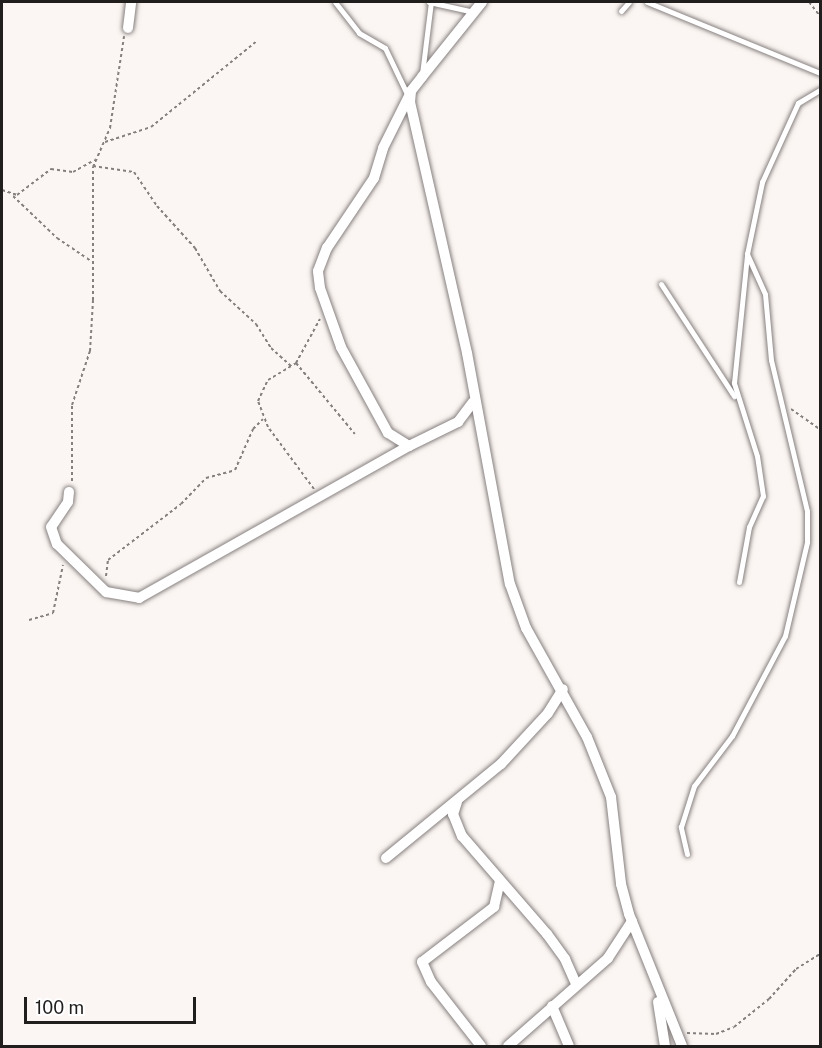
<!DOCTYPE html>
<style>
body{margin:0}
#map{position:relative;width:822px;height:1048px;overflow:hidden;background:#fbf5f3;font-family:"Public Sans",sans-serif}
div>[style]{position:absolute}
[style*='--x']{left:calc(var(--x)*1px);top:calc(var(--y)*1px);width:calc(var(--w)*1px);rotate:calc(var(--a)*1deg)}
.path>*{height:2px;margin-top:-1px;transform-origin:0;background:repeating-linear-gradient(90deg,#84807f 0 3px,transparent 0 6px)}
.roads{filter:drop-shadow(0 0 2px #86807f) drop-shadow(0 0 2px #86807f)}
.service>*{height:5px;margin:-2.5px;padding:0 2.5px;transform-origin:2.5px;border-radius:2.5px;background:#fff}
.minor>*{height:10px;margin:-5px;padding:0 5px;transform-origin:5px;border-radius:5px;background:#fff}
span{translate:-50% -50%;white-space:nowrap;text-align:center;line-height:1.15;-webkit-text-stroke:5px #fff;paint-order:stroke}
.frame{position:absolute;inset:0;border:3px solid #211f1e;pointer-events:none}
.scale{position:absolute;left:24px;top:997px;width:172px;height:27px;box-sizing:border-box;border:3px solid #211f1e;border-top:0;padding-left:8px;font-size:18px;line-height:21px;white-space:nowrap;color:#211f1e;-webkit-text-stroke:4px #fff;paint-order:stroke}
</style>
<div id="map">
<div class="path">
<div style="--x:809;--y:2;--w:18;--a:52"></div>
<div style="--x:105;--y:142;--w:48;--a:-18.1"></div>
<div style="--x:151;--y:127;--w:138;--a:-39.1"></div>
<div style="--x:93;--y:166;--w:41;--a:8.3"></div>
<div style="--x:134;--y:172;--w:41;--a:55.9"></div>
<div style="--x:157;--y:206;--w:57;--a:47.9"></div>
<div style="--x:195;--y:248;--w:50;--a:59.8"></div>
<div style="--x:220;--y:291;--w:49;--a:42.5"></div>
<div style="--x:256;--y:324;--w:28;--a:58"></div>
<div style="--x:271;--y:348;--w:28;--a:42"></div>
<div style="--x:2;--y:190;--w:16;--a:18"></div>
<div style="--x:17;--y:195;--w:43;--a:-37.4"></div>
<div style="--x:51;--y:169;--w:22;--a:8"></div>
<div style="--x:73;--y:172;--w:25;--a:-29"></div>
<div style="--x:13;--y:196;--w:61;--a:43.7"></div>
<div style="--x:57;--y:238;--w:41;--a:34.1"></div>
<div style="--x:296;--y:363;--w:92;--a:50.3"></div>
<div style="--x:791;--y:409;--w:35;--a:35"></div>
<div style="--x:72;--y:481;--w:76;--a:-90"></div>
<div style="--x:72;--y:405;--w:57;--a:-71.6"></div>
<div style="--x:90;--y:351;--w:51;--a:-86.6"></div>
<div style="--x:93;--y:300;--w:133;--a:-90"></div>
<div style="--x:93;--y:167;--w:43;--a:-66.4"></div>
<div style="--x:110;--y:128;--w:93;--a:-81.3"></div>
<div style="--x:314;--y:489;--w:77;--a:-126.6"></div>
<div style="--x:268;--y:427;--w:28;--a:-111"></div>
<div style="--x:258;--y:401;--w:23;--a:-65"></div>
<div style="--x:268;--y:380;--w:33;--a:-31"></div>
<div style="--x:296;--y:363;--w:50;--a:-61.4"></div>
<div style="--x:106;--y:576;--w:16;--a:-83"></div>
<div style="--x:108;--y:560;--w:92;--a:-37.5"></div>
<div style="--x:181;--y:504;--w:36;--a:-46"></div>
<div style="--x:206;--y:478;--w:30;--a:-15"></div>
<div style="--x:235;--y:470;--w:45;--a:-66.3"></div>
<div style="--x:253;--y:429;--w:14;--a:-45"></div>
<div style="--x:29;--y:620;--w:25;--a:-16"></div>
<div style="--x:53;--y:613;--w:49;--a:-78.2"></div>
<div style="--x:687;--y:1033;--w:29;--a:2"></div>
<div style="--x:716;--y:1034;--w:19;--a:-21"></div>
<div style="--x:734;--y:1027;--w:45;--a:-38.7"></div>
<div style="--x:769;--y:999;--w:40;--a:-48"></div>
<div style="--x:796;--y:969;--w:28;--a:-32"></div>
</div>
<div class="roads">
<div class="service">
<div style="--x:335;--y:2;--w:39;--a:52"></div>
<div style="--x:359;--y:33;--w:30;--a:30"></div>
<div style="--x:385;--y:48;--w:53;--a:64.4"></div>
<div style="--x:429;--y:2;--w:46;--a:12.5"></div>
<div style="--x:647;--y:2;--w:187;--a:22.3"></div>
<div style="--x:621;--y:11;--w:12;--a:-48"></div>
<div style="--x:422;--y:74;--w:73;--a:-82.9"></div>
<div style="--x:661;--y:284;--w:134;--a:56.9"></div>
<div style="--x:739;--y:582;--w:56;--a:-79.7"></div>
<div style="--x:749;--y:527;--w:34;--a:-66"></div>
<div style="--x:763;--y:496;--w:40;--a:-98.5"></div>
<div style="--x:757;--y:456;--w:77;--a:-107.5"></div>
<div style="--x:734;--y:383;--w:130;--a:-84.2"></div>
<div style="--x:747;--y:254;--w:74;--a:-78.2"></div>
<div style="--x:762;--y:182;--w:87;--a:-65.5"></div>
<div style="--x:798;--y:103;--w:26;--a:-31"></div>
<div style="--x:687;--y:854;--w:28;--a:-103"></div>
<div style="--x:681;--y:827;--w:43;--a:-72.4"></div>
<div style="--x:694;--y:786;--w:63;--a:-52.8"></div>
<div style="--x:732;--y:736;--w:113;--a:-62.1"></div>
<div style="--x:785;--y:636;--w:97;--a:-76.8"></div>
<div style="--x:807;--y:542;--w:31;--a:-90"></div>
<div style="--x:807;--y:511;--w:155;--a:-103.4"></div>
<div style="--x:771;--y:360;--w:66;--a:-95.2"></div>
<div style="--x:765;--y:294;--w:44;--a:-114.2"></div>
</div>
<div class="minor">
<div style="--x:482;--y:2;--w:96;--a:128.7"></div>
<div style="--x:422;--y:77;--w:18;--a:128"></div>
<div style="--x:411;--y:91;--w:11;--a:95"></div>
<div style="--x:410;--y:102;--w:257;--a:77.2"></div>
<div style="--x:467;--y:353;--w:235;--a:79.5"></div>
<div style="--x:510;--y:584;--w:47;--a:70"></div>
<div style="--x:526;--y:628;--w:125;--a:60.8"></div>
<div style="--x:587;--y:737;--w:65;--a:68.2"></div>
<div style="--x:611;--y:797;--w:88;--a:83.4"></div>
<div style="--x:621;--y:884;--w:31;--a:75"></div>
<div style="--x:629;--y:914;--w:142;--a:68.1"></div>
<div style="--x:128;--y:28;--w:26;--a:-83"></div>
<div style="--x:409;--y:446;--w:25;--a:-148"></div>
<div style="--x:388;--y:433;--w:98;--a:-118.7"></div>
<div style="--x:341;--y:347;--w:63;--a:-109.6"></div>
<div style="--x:320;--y:288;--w:17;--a:-97"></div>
<div style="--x:318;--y:271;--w:25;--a:-69"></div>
<div style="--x:327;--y:248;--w:84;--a:-56.1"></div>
<div style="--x:374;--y:178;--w:31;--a:-73"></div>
<div style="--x:383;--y:148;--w:60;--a:-63.4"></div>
<div style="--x:69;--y:492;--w:10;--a:96"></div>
<div style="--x:68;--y:502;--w:30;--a:124"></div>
<div style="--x:51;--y:527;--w:18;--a:71"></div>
<div style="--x:57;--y:544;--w:69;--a:44.4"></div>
<div style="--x:106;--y:592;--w:34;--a:10"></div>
<div style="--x:139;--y:598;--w:310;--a:-29.4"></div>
<div style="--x:409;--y:446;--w:55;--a:-26.1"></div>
<div style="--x:458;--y:422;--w:25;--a:-53"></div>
<div style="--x:457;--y:802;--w:13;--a:108"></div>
<div style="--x:453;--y:814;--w:24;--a:68"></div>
<div style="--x:462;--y:836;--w:130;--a:49.1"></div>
<div style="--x:547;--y:934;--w:31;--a:54"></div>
<div style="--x:565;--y:959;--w:27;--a:66"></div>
<div style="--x:386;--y:858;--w:149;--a:-39.3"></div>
<div style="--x:501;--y:764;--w:69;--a:-47.3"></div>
<div style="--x:548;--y:713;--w:28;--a:-58"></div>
<div style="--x:658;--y:1002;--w:45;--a:81"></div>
<div style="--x:552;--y:1006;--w:43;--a:67"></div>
<div style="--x:481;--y:1046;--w:81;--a:-128"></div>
<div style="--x:431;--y:982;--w:22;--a:-114"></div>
<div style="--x:422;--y:962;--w:91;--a:-37.4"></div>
<div style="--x:494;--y:907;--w:27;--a:-77"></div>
<div style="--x:508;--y:1046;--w:133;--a:-41.3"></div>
<div style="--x:608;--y:958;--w:44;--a:-57"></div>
</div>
</div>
<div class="frame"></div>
<div class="scale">100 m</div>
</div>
